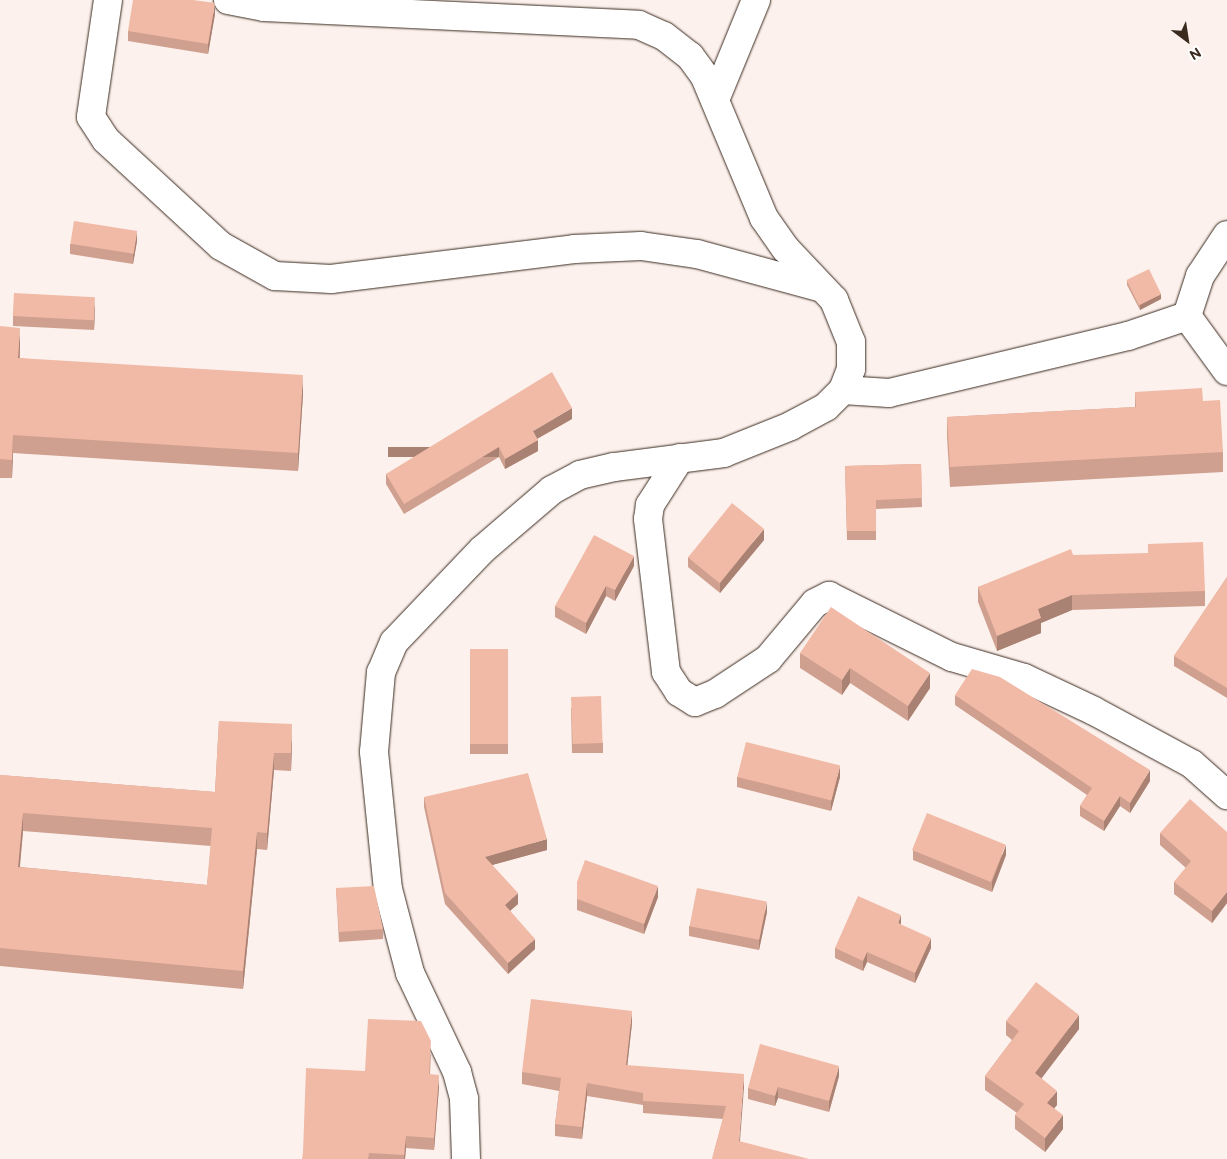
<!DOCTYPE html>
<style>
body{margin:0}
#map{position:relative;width:1227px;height:1159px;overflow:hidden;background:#fcf1ed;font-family:"Balsamiq Sans",sans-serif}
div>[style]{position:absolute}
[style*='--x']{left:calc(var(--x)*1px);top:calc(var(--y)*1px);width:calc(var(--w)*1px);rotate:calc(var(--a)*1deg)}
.roads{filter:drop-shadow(0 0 1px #3b2a1e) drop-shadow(0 0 1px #3b2a1e)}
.street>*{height:28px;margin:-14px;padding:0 14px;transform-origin:14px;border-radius:14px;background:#fff}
.wall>*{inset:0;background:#cfa08f;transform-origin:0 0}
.shaded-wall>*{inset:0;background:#a98274;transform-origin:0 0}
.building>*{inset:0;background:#f1baa6;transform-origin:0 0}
span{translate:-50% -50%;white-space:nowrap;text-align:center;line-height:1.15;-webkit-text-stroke:4.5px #fff;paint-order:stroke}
.north{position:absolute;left:1162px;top:15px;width:50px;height:50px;-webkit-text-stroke:4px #fff;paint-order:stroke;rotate:149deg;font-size:14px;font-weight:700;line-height:20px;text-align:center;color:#3b2a1e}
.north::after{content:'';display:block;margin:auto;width:18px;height:22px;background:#3b2a1e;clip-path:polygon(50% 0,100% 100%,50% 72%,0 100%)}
</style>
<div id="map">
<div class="roads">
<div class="street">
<div style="--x:108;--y:0;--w:118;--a:98.3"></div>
<div style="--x:91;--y:117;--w:27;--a:57"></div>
<div style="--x:106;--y:140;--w:156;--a:42.7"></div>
<div style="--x:221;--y:246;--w:62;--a:29.1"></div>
<div style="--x:275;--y:276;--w:56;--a:3.1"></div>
<div style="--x:331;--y:279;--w:245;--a:-7"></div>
<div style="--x:574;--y:249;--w:67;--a:-2.6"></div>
<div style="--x:641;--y:246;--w:57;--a:8.1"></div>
<div style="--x:697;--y:254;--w:130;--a:15.2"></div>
<div style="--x:228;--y:0;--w:37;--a:11"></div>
<div style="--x:264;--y:7;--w:375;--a:2.7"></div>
<div style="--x:639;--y:25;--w:27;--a:24"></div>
<div style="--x:664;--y:36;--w:33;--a:38"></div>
<div style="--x:690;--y:56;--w:26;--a:54"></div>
<div style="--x:705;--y:77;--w:153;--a:67.3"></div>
<div style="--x:764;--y:218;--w:38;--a:55"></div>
<div style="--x:786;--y:249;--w:70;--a:46.7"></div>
<div style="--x:834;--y:300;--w:45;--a:68"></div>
<div style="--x:851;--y:342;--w:27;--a:90"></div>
<div style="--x:851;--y:369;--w:22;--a:111"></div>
<div style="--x:843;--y:390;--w:24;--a:135"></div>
<div style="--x:826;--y:407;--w:40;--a:152"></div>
<div style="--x:791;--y:426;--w:72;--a:158.1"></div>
<div style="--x:724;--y:453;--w:111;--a:172.7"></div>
<div style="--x:614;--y:467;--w:35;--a:167"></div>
<div style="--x:580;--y:475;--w:32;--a:152"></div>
<div style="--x:552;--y:490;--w:92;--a:139.4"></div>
<div style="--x:482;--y:550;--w:127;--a:133.7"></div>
<div style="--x:394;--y:642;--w:33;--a:113"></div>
<div style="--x:381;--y:672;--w:80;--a:95"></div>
<div style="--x:374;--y:752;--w:138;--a:84.2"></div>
<div style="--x:388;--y:889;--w:87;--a:75.3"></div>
<div style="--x:410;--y:973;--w:110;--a:64.6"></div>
<div style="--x:457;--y:1072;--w:28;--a:75"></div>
<div style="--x:464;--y:1099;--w:60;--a:88.1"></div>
<div style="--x:715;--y:100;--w:108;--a:-67.7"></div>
<div style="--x:1187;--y:316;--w:68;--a:54"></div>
<div style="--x:843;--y:390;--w:46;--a:3.7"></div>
<div style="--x:889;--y:393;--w:246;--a:-13.4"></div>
<div style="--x:1128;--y:336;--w:62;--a:-18.7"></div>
<div style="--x:1187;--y:316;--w:42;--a:-72"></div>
<div style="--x:1200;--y:276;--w:49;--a:-56.6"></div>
<div style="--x:680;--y:458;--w:56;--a:122.6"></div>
<div style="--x:650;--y:505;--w:14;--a:98"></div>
<div style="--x:648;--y:519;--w:154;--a:83.3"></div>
<div style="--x:666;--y:672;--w:24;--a:57"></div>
<div style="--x:679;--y:692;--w:19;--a:32"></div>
<div style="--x:695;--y:702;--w:22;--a:-22"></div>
<div style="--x:715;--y:694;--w:64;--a:-33.4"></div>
<div style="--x:768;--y:659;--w:73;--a:-50"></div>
<div style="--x:815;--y:603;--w:16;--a:-27"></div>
<div style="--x:829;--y:596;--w:137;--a:26.4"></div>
<div style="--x:952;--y:657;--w:75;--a:16.3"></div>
<div style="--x:1024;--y:678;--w:77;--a:25.2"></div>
<div style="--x:1094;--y:711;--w:111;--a:28.4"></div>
<div style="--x:1192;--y:764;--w:47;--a:41.5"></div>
</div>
</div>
<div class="wall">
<div style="clip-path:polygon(215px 14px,208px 54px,128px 41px,128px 31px)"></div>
<div style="clip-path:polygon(137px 241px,133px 264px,70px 254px,70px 244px)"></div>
<div style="clip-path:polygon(1127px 280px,1161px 299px,1140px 310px,1127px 285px)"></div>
<div style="clip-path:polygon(95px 307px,94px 330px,13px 326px,13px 316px)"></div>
<div style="clip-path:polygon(0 326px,20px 346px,20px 358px,303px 394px,298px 471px,13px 453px,12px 478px,0 478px)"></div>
<div style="clip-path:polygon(1135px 392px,1203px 401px,1223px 452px,1223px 472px,950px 487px,947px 437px,947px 417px,1135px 407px)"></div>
<div style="clip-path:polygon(572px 419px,537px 439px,538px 451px,505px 469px,499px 457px,404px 514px,386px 484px,386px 474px)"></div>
<div style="clip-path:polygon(921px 464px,922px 507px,876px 509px,876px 540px,847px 540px,845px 466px)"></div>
<div style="clip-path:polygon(764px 540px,720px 593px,688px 567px,688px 557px)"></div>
<div style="clip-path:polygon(1073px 555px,1205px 591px,1205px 606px,1072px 610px,1041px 623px,1041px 633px,997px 651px,978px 602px,978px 587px)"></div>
<div style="clip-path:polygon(634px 566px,615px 601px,606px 596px,586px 634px,555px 617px,555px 606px)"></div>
<div style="clip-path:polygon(1227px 577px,1227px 698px,1174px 666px,1174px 656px)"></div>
<div style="left:470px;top:649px;width:38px;height:105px"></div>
<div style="clip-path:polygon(800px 653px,930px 688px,908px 721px,850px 683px,842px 695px,800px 668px)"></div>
<div style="clip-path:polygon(955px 695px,1150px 781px,1130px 813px,1120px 806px,1104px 831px,1080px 816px,1080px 806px,1087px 795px,955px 705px)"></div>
<div style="clip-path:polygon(571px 707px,603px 743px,603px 753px,572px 753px)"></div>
<div style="clip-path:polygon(evenodd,219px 721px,292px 742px,291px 771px,274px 770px,267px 850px,257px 849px,243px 989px,0 966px,0 775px,215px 792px,219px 721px,23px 831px,211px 846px,207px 885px,20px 867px,23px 831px)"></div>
<div style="clip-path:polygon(737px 777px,840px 777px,831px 811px,737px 787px)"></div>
<div style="clip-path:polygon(424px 797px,547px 850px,492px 865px,518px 904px,510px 911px,535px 949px,508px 974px,445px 904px,424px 807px)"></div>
<div style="clip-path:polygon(1227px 832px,1227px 903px,1212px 923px,1174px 894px,1174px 882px,1186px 868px,1160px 845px,1160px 833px)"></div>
<div style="clip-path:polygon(913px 850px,1006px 855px,992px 892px,913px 860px)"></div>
<div style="clip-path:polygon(577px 882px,658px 897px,644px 934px,577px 910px)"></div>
<div style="clip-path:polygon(336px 888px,383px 929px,383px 939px,339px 942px)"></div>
<div style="clip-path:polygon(767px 912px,759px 950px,689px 936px,689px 926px)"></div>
<div style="clip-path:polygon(901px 925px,931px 948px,915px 983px,867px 962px,863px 971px,835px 958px,835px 948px)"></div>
<div style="clip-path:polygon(1006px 1021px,1079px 1029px,1041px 1078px,1057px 1105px,1054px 1108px,1063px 1129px,1045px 1152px,1015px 1129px,1015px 1115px,1017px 1113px,985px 1090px,985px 1076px,1012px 1040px,1006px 1035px)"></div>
<div style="clip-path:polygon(632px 1023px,627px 1066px,744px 1087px,712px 1159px,723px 1119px,643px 1113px,643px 1105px,587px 1096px,582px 1139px,555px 1136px,555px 1124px,559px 1091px,522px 1084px,522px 1072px)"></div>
<div style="clip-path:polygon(431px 1054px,430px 1074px,439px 1087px,434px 1150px,406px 1148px,405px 1159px,302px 1159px)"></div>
<div style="clip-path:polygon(839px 1076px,829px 1112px,778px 1098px,775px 1106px,748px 1099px,748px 1088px)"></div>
</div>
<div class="shaded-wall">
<div style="clip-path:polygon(215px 3px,215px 14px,208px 54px,208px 44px)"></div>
<div style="clip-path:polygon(137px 231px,137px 241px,133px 264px,133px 254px)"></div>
<div style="clip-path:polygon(1161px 294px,1161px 299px,1140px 310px,1140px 305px)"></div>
<div style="clip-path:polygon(95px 297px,95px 307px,94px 330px,94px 320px)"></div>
<div style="clip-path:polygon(20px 328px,20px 346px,18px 376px,18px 358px)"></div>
<div style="clip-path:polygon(303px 375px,303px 394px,298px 471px,298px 453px)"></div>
<div style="clip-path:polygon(572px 408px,572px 419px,533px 441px,533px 431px)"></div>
<div style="clip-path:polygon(13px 435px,13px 453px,12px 478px,12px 460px)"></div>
<div style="clip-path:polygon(538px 440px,538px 451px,505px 469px,505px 459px)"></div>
<div style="left:499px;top:447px;width:10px;height:111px;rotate:90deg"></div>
<div style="clip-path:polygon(764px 529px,764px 540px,720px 593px,720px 582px)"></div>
<div style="clip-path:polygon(634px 556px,634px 566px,615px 601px,615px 590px)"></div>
<div style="clip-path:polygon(606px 586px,606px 596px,586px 634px,586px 623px)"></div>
<div style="clip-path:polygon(1072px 595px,1072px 610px,1041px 623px,1041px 633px,997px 651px,997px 636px,1038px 609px)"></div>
<div style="clip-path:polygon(850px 668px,850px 683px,842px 695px,842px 680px)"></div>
<div style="clip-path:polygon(930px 673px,930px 688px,908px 721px,908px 706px)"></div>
<div style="clip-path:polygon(292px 724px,292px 742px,291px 771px,291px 753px)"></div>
<div style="clip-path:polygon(274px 753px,274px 770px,267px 850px,267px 833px)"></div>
<div style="clip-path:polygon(840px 766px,840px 777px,831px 811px,831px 801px)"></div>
<div style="clip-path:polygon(1150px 770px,1150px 781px,1130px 813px,1130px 803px)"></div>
<div style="clip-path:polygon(1120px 796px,1120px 806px,1104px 831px,1104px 821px)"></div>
<div style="clip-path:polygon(23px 813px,23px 831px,18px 884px,18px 867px)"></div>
<div style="clip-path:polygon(257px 832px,257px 849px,243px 989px,243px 971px)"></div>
<div style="clip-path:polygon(547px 839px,547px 850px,485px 867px,485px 857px)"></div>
<div style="clip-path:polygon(1006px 845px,1006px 855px,992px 892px,992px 882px)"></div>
<div style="clip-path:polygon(658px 886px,658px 897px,644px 934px,644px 924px)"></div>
<div style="clip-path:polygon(1227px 892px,1227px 903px,1212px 923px,1212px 911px)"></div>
<div style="clip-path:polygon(518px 893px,518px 904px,505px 915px,505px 905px)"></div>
<div style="clip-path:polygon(767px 902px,767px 912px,759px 950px,759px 940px)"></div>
<div style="clip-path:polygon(901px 915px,901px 925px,898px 923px)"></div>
<div style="clip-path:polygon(931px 938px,931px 948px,915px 983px,915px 973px)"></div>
<div style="clip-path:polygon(535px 939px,535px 949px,508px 974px,508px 963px)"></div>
<div style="clip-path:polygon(867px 952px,867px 962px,863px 971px,863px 961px)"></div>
<div style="clip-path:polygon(632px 1011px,632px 1023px,626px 1078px,626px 1065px)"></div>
<div style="clip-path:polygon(1079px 1015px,1079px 1029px,1035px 1087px,1035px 1073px)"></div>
<div style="clip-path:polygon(839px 1066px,839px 1076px,829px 1112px,829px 1101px)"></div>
<div style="clip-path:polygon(744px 1074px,744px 1087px,739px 1154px,739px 1141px)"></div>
<div style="clip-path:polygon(439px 1075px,439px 1087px,434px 1150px,434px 1138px)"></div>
<div style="clip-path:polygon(587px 1083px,587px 1096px,582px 1139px,582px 1127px)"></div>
<div style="clip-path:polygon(778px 1087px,778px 1098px,775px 1106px,775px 1096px)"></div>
<div style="clip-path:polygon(1057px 1091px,1057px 1105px,1047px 1117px,1047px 1103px)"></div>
<div style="clip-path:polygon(1063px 1115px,1063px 1129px,1045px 1152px,1045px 1138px)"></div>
<div style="clip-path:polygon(406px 1136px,406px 1148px,405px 1159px,404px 1159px)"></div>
</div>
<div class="building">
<div style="clip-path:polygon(133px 0,193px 0,215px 3px,208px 44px,128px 31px)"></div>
<div style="left:74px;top:221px;width:64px;height:23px;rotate:9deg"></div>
<div style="left:1149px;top:269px;width:28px;height:25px;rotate:64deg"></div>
<div style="left:14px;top:293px;width:81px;height:23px;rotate:3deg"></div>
<div style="clip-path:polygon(0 326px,20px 328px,18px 358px,303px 375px,298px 453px,13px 435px,12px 460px,0 459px)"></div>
<div style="clip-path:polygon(552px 372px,572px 408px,533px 431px,538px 440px,505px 459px,499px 447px,404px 504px,386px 474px)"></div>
<div style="clip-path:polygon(1202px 388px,1203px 401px,1220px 400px,1223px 452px,950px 467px,947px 417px,1136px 407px,1135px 392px)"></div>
<div style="clip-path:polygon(921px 464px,922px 498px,876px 500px,876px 531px,847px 531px,845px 466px)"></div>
<div style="left:732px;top:503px;width:41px;height:70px;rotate:39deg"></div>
<div style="clip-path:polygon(594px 535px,634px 556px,615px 590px,606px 586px,586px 623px,555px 606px)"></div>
<div style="clip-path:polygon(1203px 542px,1205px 591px,1072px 595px,1038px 609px,1041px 618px,997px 636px,978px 587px,1071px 549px,1073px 555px,1148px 553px,1148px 544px)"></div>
<div style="clip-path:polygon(1227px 577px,1227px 688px,1174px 656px)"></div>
<div style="clip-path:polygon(831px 607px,930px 673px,908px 706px,850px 668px,842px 680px,800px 653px)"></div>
<div style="left:470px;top:649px;width:38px;height:95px"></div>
<div style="clip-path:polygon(972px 669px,1000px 677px,1150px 770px,1130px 803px,1120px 796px,1104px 821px,1080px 806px,1092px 788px,955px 695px)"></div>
<div style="left:601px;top:696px;width:47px;height:30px;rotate:88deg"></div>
<div style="clip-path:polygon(evenodd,219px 721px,292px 724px,291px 753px,274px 753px,267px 833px,257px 832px,243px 971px,0 948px,0 775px,215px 792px,219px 721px,23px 813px,212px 828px,207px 885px,18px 867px,23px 813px)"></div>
<div style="left:746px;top:742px;width:97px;height:36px;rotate:14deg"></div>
<div style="clip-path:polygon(528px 773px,547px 839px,485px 857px,518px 893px,505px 905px,535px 939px,508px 963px,445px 893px,424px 797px)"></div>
<div style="clip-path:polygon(1190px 799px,1227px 832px,1227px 892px,1212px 911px,1174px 882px,1191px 861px,1160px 833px)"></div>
<div style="left:927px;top:813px;width:85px;height:40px;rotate:22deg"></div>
<div style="clip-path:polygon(585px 860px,658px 886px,644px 924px,577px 899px,577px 882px)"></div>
<div style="clip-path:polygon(374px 886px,383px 929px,339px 932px,336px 888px)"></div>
<div style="left:697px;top:888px;width:71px;height:39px;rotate:11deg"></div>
<div style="clip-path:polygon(858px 896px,901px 915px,898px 923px,931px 938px,915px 973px,867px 952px,863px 961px,835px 948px)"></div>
<div style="clip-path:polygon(1036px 982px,1079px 1015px,1035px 1073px,1057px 1091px,1047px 1103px,1063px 1115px,1045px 1138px,1015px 1115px,1024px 1104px,985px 1076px,1019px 1031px,1006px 1021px)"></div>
<div style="clip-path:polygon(531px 999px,632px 1011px,626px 1065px,744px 1074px,739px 1141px,809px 1159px,712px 1159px,726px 1106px,643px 1101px,643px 1093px,587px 1083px,582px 1127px,555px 1124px,561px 1078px,522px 1072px)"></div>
<div style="clip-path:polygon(368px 1019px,421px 1021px,431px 1041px,429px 1074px,439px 1075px,434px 1138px,406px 1136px,404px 1155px,369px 1153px,368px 1159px,302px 1159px,303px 1152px,306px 1068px,365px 1071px)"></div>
<div style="clip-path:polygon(760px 1044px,839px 1066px,829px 1101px,778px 1087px,775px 1096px,748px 1088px)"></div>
</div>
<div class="north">N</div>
</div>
